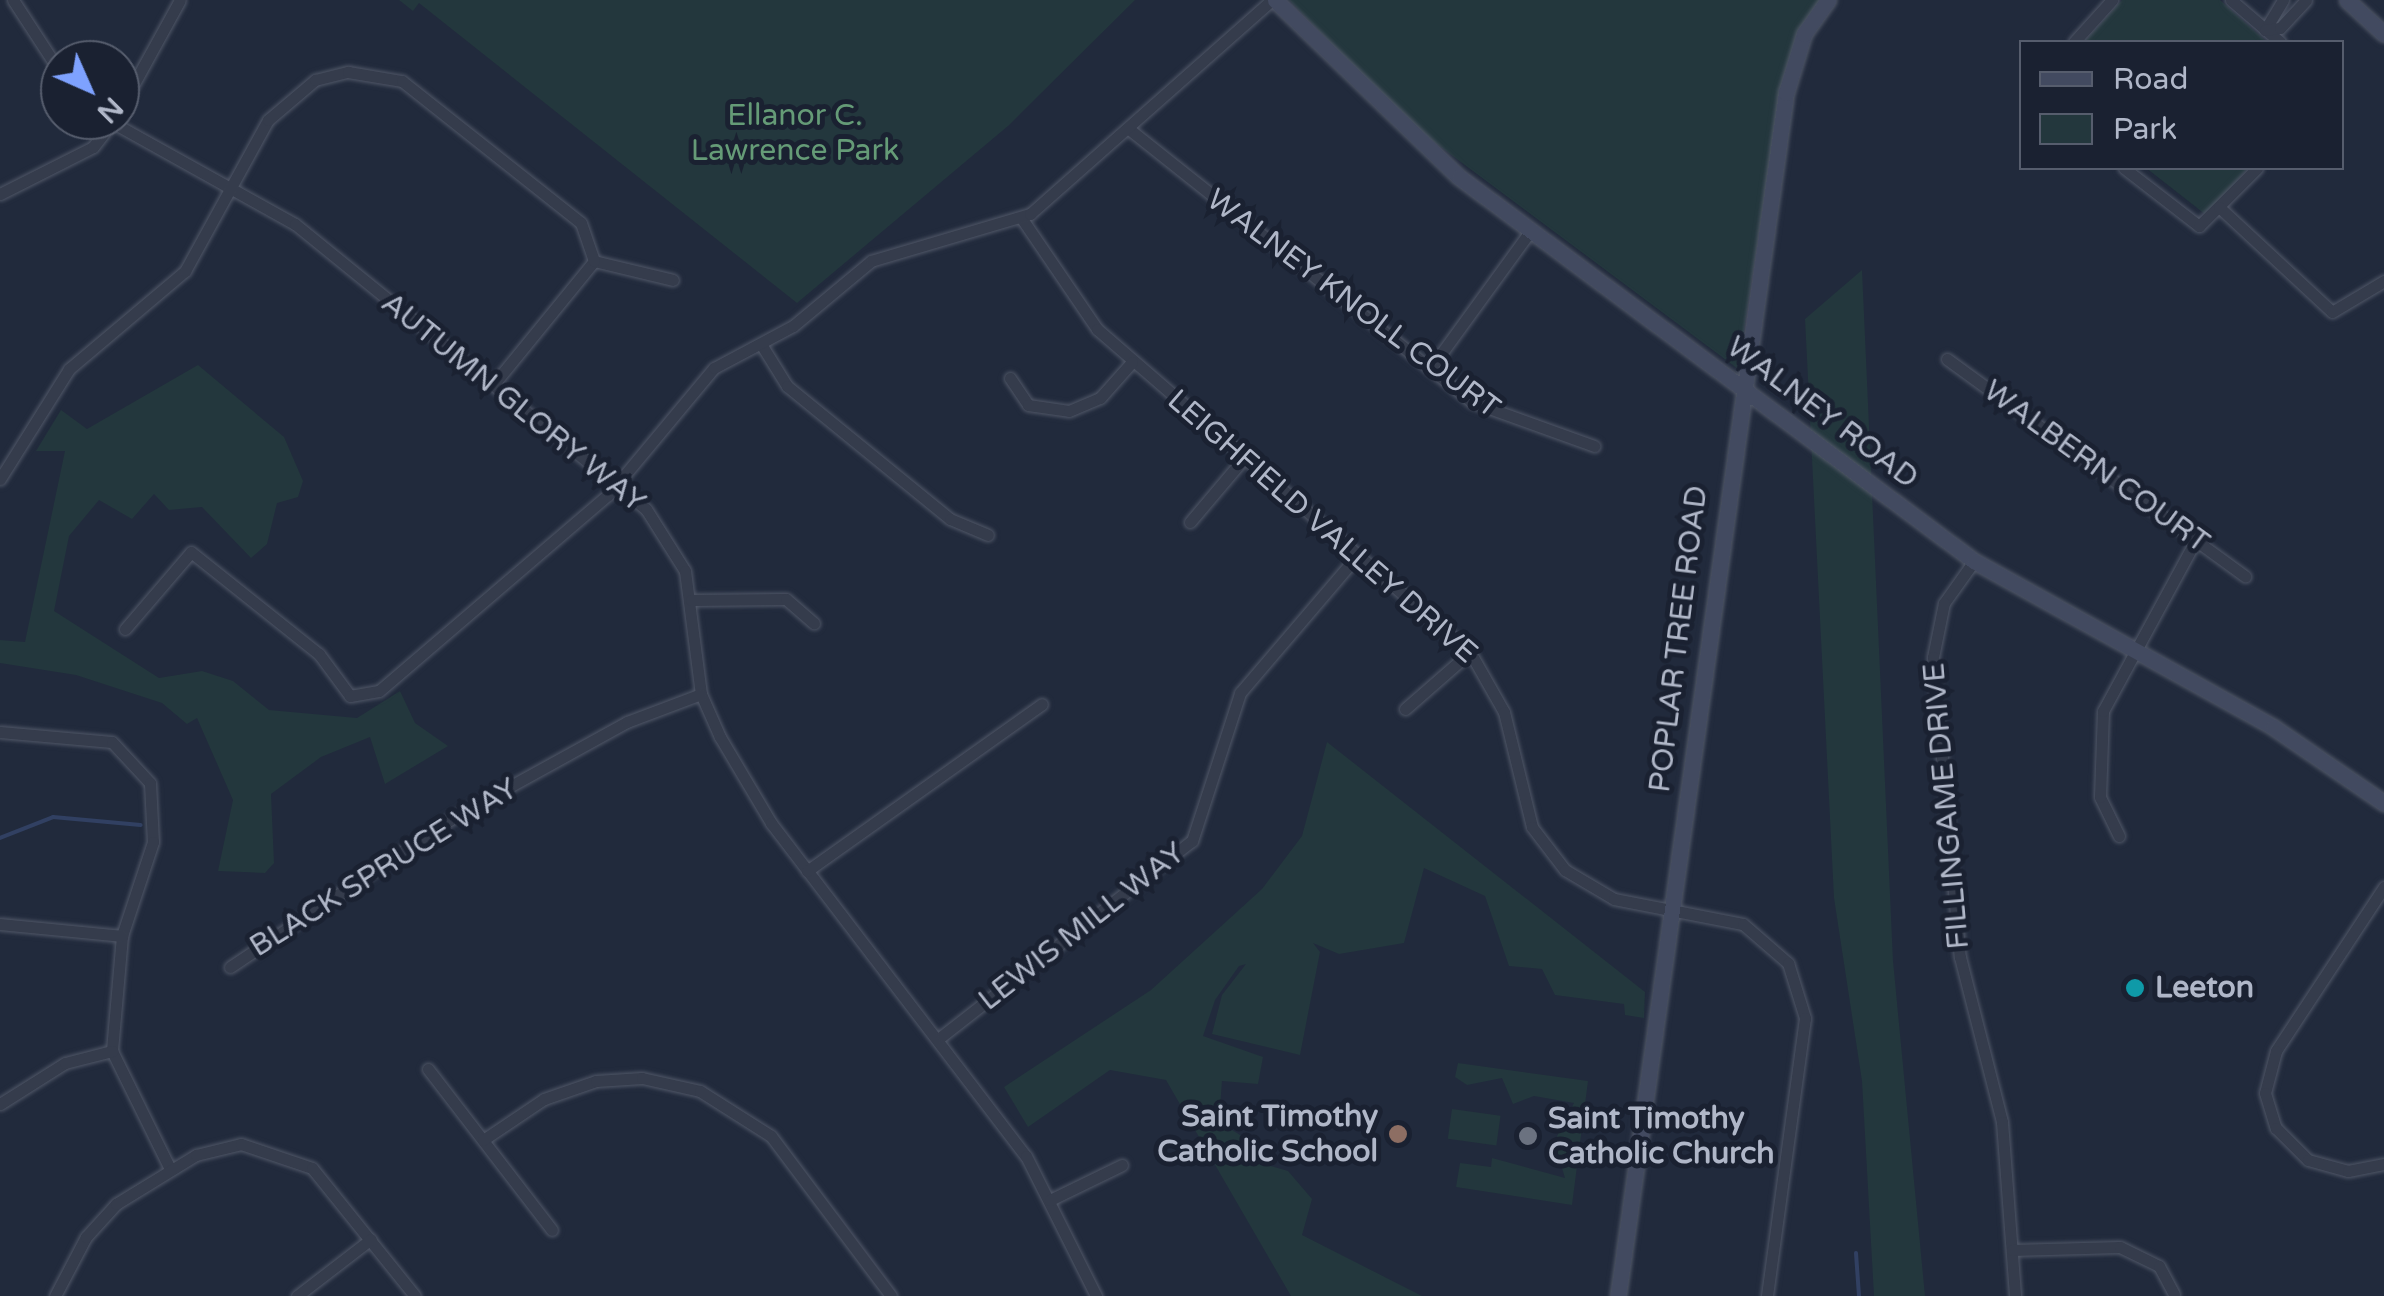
<!DOCTYPE html>
<style>
body{margin:0}
#map{position:relative;width:2384px;height:1296px;overflow:hidden;background:#212a3c;font-family:"Varela Round",sans-serif}
div>[style]{position:absolute}
[style*='--x']{left:calc(var(--x)*1px);top:calc(var(--y)*1px);width:calc(var(--w)*1px);rotate:calc(var(--a)*1deg)}
.green>*{inset:0;background:#23373d;transform-origin:0 0}
.stream>*{height:4px;margin:-2px;padding:0 2px;transform-origin:2px;border-radius:2px;background:#314062}
.roads{filter:drop-shadow(0 0 2px #505767) drop-shadow(0 0 2px #505767)}
.street>*{height:11px;margin:-5.5px;padding:0 5.5px;transform-origin:5.5px;border-radius:5.5px;background:#353c4c}
.secondary>*{height:15px;margin:-7.5px;padding:0 7.5px;transform-origin:7.5px;border-radius:7.5px;background:#424a60}
.dots>*{width:28px;height:28px;translate:-50% -50%;box-sizing:border-box;border:5px solid #1a2131;border-radius:50%}
span{translate:-50% -50%;white-space:nowrap;text-align:center;line-height:1.15;-webkit-text-stroke:10px #1a2131;paint-order:stroke}
.park-label{font-size:30px;color:#659b77}
.street-label{font-size:30px;color:#b0b7c8}
.poi-label{font-size:30px;color:#b0b7c8;font-weight:700}
.left{translate:0 -50%;text-align:left}
.right{translate:-100% -50%;text-align:right}
.legend{position:absolute;left:2019px;top:40px;width:325px;height:130px;box-sizing:border-box;background:#1a2131;border:2px solid #565d6d;margin:0;padding:12px 18px;list-style:none;font-size:30px;color:#b0b7c8}
.legend li{display:flex;align-items:center;gap:20px;height:50px}
.legend b{width:50px;border:2px solid #565d6d}
.north{position:absolute;left:40px;top:40px;width:100px;height:100px;box-sizing:border-box;background:#1a2131;border:2px solid #565d6d;border-radius:50%;rotate:135deg;font-size:28px;font-weight:700;line-height:40px;text-align:center;color:#b0b7c8}
.north::after{content:'';display:block;margin:auto;width:35px;height:45px;background:#7ea2ff;clip-path:polygon(50% 0,100% 100%,50% 72%,0 100%)}
</style>
<div id="map">
<div class="green">
<div style="clip-path:polygon(399px 0,1135px 0,1008px 126px,797px 303px,419px 3px,413px 11px)"></div>
<div style="clip-path:polygon(1289px 0,1824px 0,1780px 95px,1738px 369px,1410px 124px)"></div>
<div style="clip-path:polygon(2122px 0,2220px 0,2267px 42px,2084px 42px)"></div>
<div style="clip-path:polygon(2146px 168px,2248px 168px,2206px 215px)"></div>
<div style="clip-path:polygon(1862px 270px,1893px 961px,1925px 1296px,1874px 1296px,1862px 1081px,1834px 898px,1805px 319px)"></div>
<div style="clip-path:polygon(198px 365px,284px 437px,303px 481px,298px 497px,277px 503px,267px 544px,251px 558px,202px 507px,169px 510px,154px 494px,132px 519px,99px 500px,69px 536px,54px 611px,159px 678px,202px 671px,233px 681px,269px 710px,357px 718px,400px 691px,415px 723px,448px 746px,385px 784px,370px 737px,321px 757px,271px 794px,274px 863px,265px 873px,218px 871px,233px 800px,197px 718px,187px 724px,162px 703px,76px 675px,0 663px,0 640px,25px 642px,65px 451px,36px 451px,61px 410px,87px 429px)"></div>
<div style="clip-path:polygon(1327px 742px,1645px 992px,1644px 1018px,1625px 1015px,1624px 1004px,1555px 995px,1542px 969px,1509px 966px,1485px 896px,1424px 868px,1404px 943px,1339px 954px,1313px 943px,1320px 952px,1300px 1055px,1212px 1034px,1222px 995px,1246px 964px,1239px 966px,1215px 1000px,1203px 1036px,1263px 1057px,1258px 1084px,1222px 1081px,1219px 1122px,1253px 1143px,1250px 1160px,1288px 1171px,1312px 1199px,1302px 1235px,1422px 1296px,1291px 1296px,1166px 1080px,1110px 1070px,1028px 1127px,1004px 1087px,1151px 990px,1262px 889px,1302px 836px)"></div>
<div style="clip-path:polygon(1458px 1063px,1588px 1081px,1572px 1205px,1456px 1187px,1460px 1163px,1491px 1167px,1492px 1158px,1565px 1178px,1554px 1142px,1574px 1103px,1534px 1096px,1513px 1104px,1502px 1078px,1467px 1085px,1455px 1077px)"></div>
<div style="left:1452px;top:1109px;width:49px;height:30px;rotate:8deg"></div>
</div>
<div class="stream">
<div style="--x:0;--y:838;--w:57;--a:-21.6"></div>
<div style="--x:53;--y:817;--w:88;--a:5.2"></div>
<div style="--x:1856;--y:1253;--w:43;--a:86"></div>
</div>
<div class="roads">
<div class="street">
<div style="--x:13;--y:0;--w:86;--a:56.9"></div>
<div style="--x:2231;--y:0;--w:65;--a:40.6"></div>
<div style="--x:2283;--y:0;--w:35;--a:121"></div>
<div style="--x:2265;--y:30;--w:15;--a:-8"></div>
<div style="--x:2280;--y:28;--w:38;--a:-47"></div>
<div style="--x:2074;--y:42;--w:57;--a:-47.9"></div>
<div style="--x:120;--y:109;--w:124;--a:-61.2"></div>
<div style="--x:108;--y:120;--w:214;--a:29.1"></div>
<div style="--x:295;--y:224;--w:452;--a:39.1"></div>
<div style="--x:646;--y:509;--w:73;--a:57.8"></div>
<div style="--x:685;--y:571;--w:124;--a:82.6"></div>
<div style="--x:701;--y:694;--w:47;--a:66.2"></div>
<div style="--x:720;--y:737;--w:100;--a:59.3"></div>
<div style="--x:771;--y:823;--w:419;--a:52.6"></div>
<div style="--x:1026;--y:1156;--w:157;--a:63.4"></div>
<div style="--x:1129;--y:129;--w:438;--a:38.5"></div>
<div style="--x:1472;--y:402;--w:130;--a:19.8"></div>
<div style="--x:2124;--y:168;--w:95;--a:37.7"></div>
<div style="--x:2199;--y:226;--w:82;--a:-45"></div>
<div style="--x:0;--y:194;--w:104;--a:-26.8"></div>
<div style="--x:93;--y:147;--w:34;--a:-52"></div>
<div style="--x:2219;--y:207;--w:154;--a:42.9"></div>
<div style="--x:2332;--y:312;--w:61;--a:-30.8"></div>
<div style="--x:1022;--y:219;--w:133;--a:55.7"></div>
<div style="--x:1097;--y:329;--w:493;--a:40.9"></div>
<div style="--x:1470;--y:652;--w:69;--a:60.5"></div>
<div style="--x:1504;--y:712;--w:118;--a:76.3"></div>
<div style="--x:1532;--y:827;--w:54;--a:52.5"></div>
<div style="--x:1565;--y:870;--w:57;--a:30.6"></div>
<div style="--x:1614;--y:899;--w:131;--a:11"></div>
<div style="--x:1743;--y:924;--w:60;--a:40.9"></div>
<div style="--x:1788;--y:963;--w:58;--a:72.8"></div>
<div style="--x:1805;--y:1018;--w:281;--a:97.8"></div>
<div style="--x:761;--y:344;--w:49;--a:58.2"></div>
<div style="--x:787;--y:386;--w:210;--a:39.2"></div>
<div style="--x:950;--y:519;--w:41;--a:22.8"></div>
<div style="--x:1947;--y:359;--w:369;--a:36.1"></div>
<div style="--x:1430;--y:369;--w:172;--a:-54"></div>
<div style="--x:1010;--y:378;--w:32;--a:56"></div>
<div style="--x:1028;--y:405;--w:41;--a:8.3"></div>
<div style="--x:1069;--y:411;--w:34;--a:-23"></div>
<div style="--x:1100;--y:398;--w:48;--a:-48.4"></div>
<div style="--x:493;--y:385;--w:160;--a:-50.8"></div>
<div style="--x:594;--y:261;--w:81;--a:13.5"></div>
<div style="--x:0;--y:479;--w:130;--a:-57.9"></div>
<div style="--x:69;--y:369;--w:152;--a:-40.2"></div>
<div style="--x:185;--y:271;--w:172;--a:-61.2"></div>
<div style="--x:268;--y:120;--w:62;--a:-40.4"></div>
<div style="--x:315;--y:80;--w:34;--a:-14"></div>
<div style="--x:348;--y:72;--w:55;--a:9.5"></div>
<div style="--x:402;--y:81;--w:228;--a:38.4"></div>
<div style="--x:581;--y:223;--w:40;--a:71.1"></div>
<div style="--x:1190;--y:522;--w:84;--a:-49.8"></div>
<div style="--x:1974;--y:561;--w:52;--a:125.5"></div>
<div style="--x:1944;--y:603;--w:55;--a:101.5"></div>
<div style="--x:1933;--y:657;--w:301;--a:84.9"></div>
<div style="--x:1960;--y:957;--w:170;--a:75.7"></div>
<div style="--x:2002;--y:1122;--w:174;--a:85.7"></div>
<div style="--x:691;--y:600;--w:95;--a:-0.6"></div>
<div style="--x:786;--y:599;--w:37;--a:41"></div>
<div style="--x:125;--y:629;--w:101;--a:-49.4"></div>
<div style="--x:191;--y:552;--w:164;--a:38.6"></div>
<div style="--x:319;--y:654;--w:52;--a:53.6"></div>
<div style="--x:350;--y:696;--w:29;--a:-10"></div>
<div style="--x:379;--y:691;--w:301;--a:-40.6"></div>
<div style="--x:608;--y:495;--w:165;--a:-50.2"></div>
<div style="--x:714;--y:368;--w:89;--a:-28"></div>
<div style="--x:793;--y:326;--w:102;--a:-39.8"></div>
<div style="--x:871;--y:261;--w:166;--a:-16.5"></div>
<div style="--x:1030;--y:214;--w:323;--a:-41.5"></div>
<div style="--x:1405;--y:709;--w:86;--a:-41.2"></div>
<div style="--x:0;--y:732;--w:112;--a:5.1"></div>
<div style="--x:112;--y:742;--w:56;--a:47.2"></div>
<div style="--x:150;--y:783;--w:59;--a:87.1"></div>
<div style="--x:153;--y:842;--w:99;--a:108.3"></div>
<div style="--x:122;--y:936;--w:115;--a:95"></div>
<div style="--x:112;--y:1051;--w:131;--a:63.8"></div>
<div style="--x:2119;--y:836;--w:43;--a:-116"></div>
<div style="--x:2100;--y:797;--w:86;--a:-88"></div>
<div style="--x:2103;--y:711;--w:195;--a:-61.5"></div>
<div style="--x:807;--y:871;--w:288;--a:-35.4"></div>
<div style="--x:2384;--y:887;--w:196;--a:123.4"></div>
<div style="--x:2276;--y:1051;--w:43;--a:104.7"></div>
<div style="--x:2265;--y:1093;--w:37;--a:73"></div>
<div style="--x:2276;--y:1128;--w:45;--a:45"></div>
<div style="--x:2308;--y:1160;--w:41;--a:15.4"></div>
<div style="--x:2348;--y:1171;--w:37;--a:-11"></div>
<div style="--x:0;--y:924;--w:123;--a:5.6"></div>
<div style="--x:230;--y:967;--w:266;--a:-33.8"></div>
<div style="--x:451;--y:819;--w:201;--a:-28.9"></div>
<div style="--x:627;--y:722;--w:79;--a:-20.7"></div>
<div style="--x:942;--y:1036;--w:317;--a:-38"></div>
<div style="--x:1192;--y:841;--w:156;--a:-72"></div>
<div style="--x:1240;--y:693;--w:180;--a:-49.5"></div>
<div style="--x:428;--y:1069;--w:203;--a:52.4"></div>
<div style="--x:0;--y:1104;--w:77;--a:-32.2"></div>
<div style="--x:65;--y:1063;--w:49;--a:-14.3"></div>
<div style="--x:483;--y:1140;--w:73;--a:-33.9"></div>
<div style="--x:544;--y:1099;--w:55;--a:-19.1"></div>
<div style="--x:596;--y:1081;--w:46;--a:-3.7"></div>
<div style="--x:642;--y:1078;--w:59;--a:12.6"></div>
<div style="--x:700;--y:1091;--w:84;--a:32.4"></div>
<div style="--x:771;--y:1136;--w:200;--a:53.1"></div>
<div style="--x:1050;--y:1200;--w:80;--a:-25.9"></div>
<div style="--x:2012;--y:1250;--w:108;--a:-1.6"></div>
<div style="--x:2120;--y:1247;--w:43;--a:26"></div>
<div style="--x:2159;--y:1266;--w:32;--a:62"></div>
<div style="--x:55;--y:1296;--w:67;--a:-62.3"></div>
<div style="--x:86;--y:1237;--w:45;--a:-47.7"></div>
<div style="--x:116;--y:1204;--w:94;--a:-31.5"></div>
<div style="--x:196;--y:1155;--w:46;--a:-13.7"></div>
<div style="--x:241;--y:1144;--w:75;--a:18.7"></div>
<div style="--x:312;--y:1168;--w:164;--a:51.2"></div>
<div style="--x:297;--y:1296;--w:93;--a:-37.6"></div>
</div>
<div class="secondary">
<div style="--x:1275;--y:0;--w:255;--a:43.9"></div>
<div style="--x:1459;--y:177;--w:642;--a:36.71"></div>
<div style="--x:1974;--y:561;--w:342;--a:29"></div>
<div style="--x:2273;--y:727;--w:135;--a:34.4"></div>
<div style="--x:2347;--y:0;--w:50;--a:42.6"></div>
<div style="--x:1618;--y:1296;--w:1215;--a:-82.05"></div>
<div style="--x:1786;--y:93;--w:62;--a:-73"></div>
<div style="--x:1804;--y:34;--w:42;--a:-54.8"></div>
</div>
</div>
<div class="dots">
<div style="left:2135px;top:988px;background:#0f9aa8"></div>
<div style="left:1398px;top:1134px;background:#8d6e63"></div>
<div style="left:1528px;top:1136px;background:#6b7280"></div>
</div>
<div class="park-label">
<span style="left:795px;top:133px">Ellanor C.<br>Lawrence Park</span>
</div>
<div class="street-label">
<span style="left:1353px;top:304px;rotate:37deg">WALNEY KNOLL COURT</span>
<span style="left:513px;top:403px;rotate:39deg">AUTUMN GLORY WAY</span>
<span style="left:1822px;top:413px;rotate:37deg">WALNEY ROAD</span>
<span style="left:2096px;top:467px;rotate:36deg">WALBERN COURT</span>
<span style="left:1322px;top:527px;rotate:41deg">LEIGHFIELD VALLEY DRIVE</span>
<span style="left:1679px;top:639px;rotate:-83deg">POPLAR TREE ROAD</span>
<span style="left:1947px;top:806px;rotate:-95deg">FILLINGAME DRIVE</span>
<span style="left:384px;top:868px;rotate:-32deg">BLACK SPRUCE WAY</span>
<span style="left:1082px;top:927px;rotate:-38deg">LEWIS MILL WAY</span>
</div>
<div class="poi-label">
<span class="left" style="left:2155px;top:988px">Leeton</span>
<span class="right" style="left:1378px;top:1134px">Saint Timothy<br>Catholic School</span>
<span class="left" style="left:1548px;top:1136px">Saint Timothy<br>Catholic Church</span>
</div>
<ul class="legend">
<li><b style="height:12px;background:#424a60"></b>Road</li>
<li><b style="height:28px;background:#23373d"></b>Park</li>
</ul>
<div class="north">N</div>
</div>
